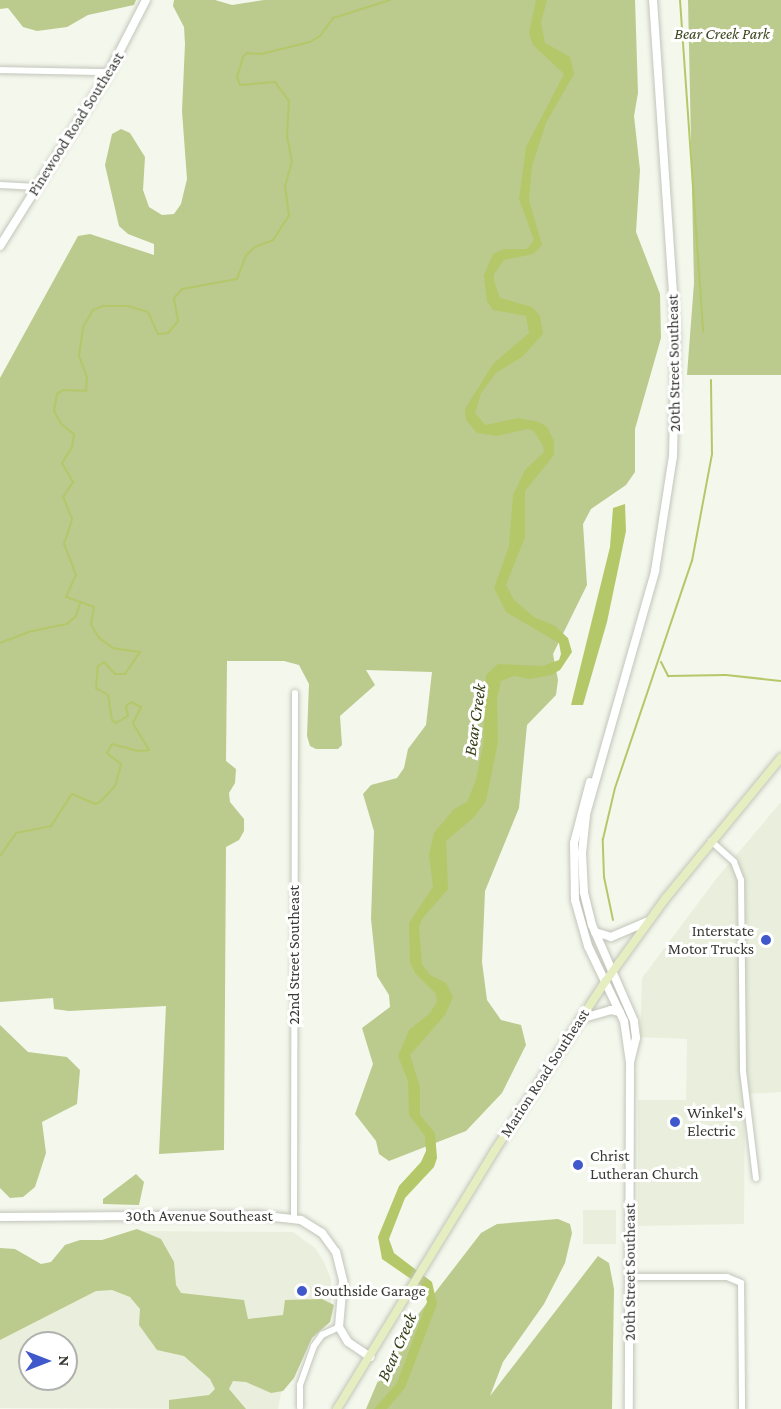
<!DOCTYPE html>
<style>
body{margin:0}
#map{position:relative;width:781px;height:1409px;overflow:hidden;background:#f4f7ec;font-family:"Crimson Pro",serif}
div>[style]{position:absolute}
[style*='--x']{left:calc(var(--x)*1px);top:calc(var(--y)*1px);width:calc(var(--w)*1px);rotate:calc(var(--a)*1deg)}
.built>*{inset:0;background:#e9efdc;transform-origin:0 0}
.green>*{inset:0;background:#bbca8d}
.water>*{inset:0;background:#b4c869}
.stream>*{height:2px;margin:-1px;padding:0 1px;transform-origin:1px;border-radius:1px;background:#b4c869}
.roads{filter:drop-shadow(0 0 2px #c2c5ba) drop-shadow(0 0 2px #c2c5ba)}
.minor>*{height:6px;margin:-3px;padding:0 3px;transform-origin:3px;border-radius:3px;background:#fff}
.tertiary>*{height:8px;margin:-4px;padding:0 4px;transform-origin:4px;border-radius:4px;background:#fff}
.secondary>*{height:8px;margin:-4px;padding:0 4px;transform-origin:4px;border-radius:4px;background:#e6eec1}
.dots>*{width:16px;height:16px;translate:-50% -50%;box-sizing:border-box;border:3px solid #fff;border-radius:50%}
span{translate:-50% -50%;white-space:nowrap;text-align:center;line-height:1.15;-webkit-text-stroke:6px #fff;paint-order:stroke}
.park-label{font-size:16px;color:#3d461e;font-style:italic}
.street-label{font-size:16px;color:#393a36}
.poi-label{font-size:16px;color:#393a36}
.right{translate:-100% -50%;text-align:right}
.left{translate:0 -50%;text-align:left}
.water-label{font-size:18px;color:#363f17;font-style:italic}
.north{position:absolute;left:18px;top:1331px;width:60px;height:60px;box-sizing:border-box;background:#fff;border:2px solid #b0b0af;border-radius:50%;rotate:90deg;font-size:16px;font-weight:700;line-height:24px;text-align:center;color:#393a36}
.north::after{content:'';display:block;margin:auto;width:21px;height:27px;background:#3f58cb;clip-path:polygon(50% 0,100% 100%,50% 72%,0 100%)}
</style>
<div id="map">
<div class="built">
<div style="clip-path:polygon(781px 802px,781px 1092px,745px 1094px,744px 1224px,638px 1226px,638px 1100px,686px 1100px,687px 1039px,640px 1037px,642px 978px,716px 879px)"></div>
<div style="left:616px;top:1210px;width:34px;height:33px;rotate:90deg"></div>
<div style="clip-path:polygon(140px 1231px,293px 1232px,315px 1248px,324px 1262px,331px 1279px,331px 1309px,253px 1326px,159px 1312px)"></div>
<div style="clip-path:polygon(evenodd,85px 1287px,130px 1289px,283px 1382px,278px 1409px,0 1408px,0 1321px,85px 1287px,30px 1343px,66px 1343px,66px 1379px,30px 1379px,30px 1343px)"></div>
</div>
<div class="green">
<div style="clip-path:polygon(0 0,136px 0,134px 5px,88px 15px,67px 27px,37px 31px,23px 27px,8px 8px,0 9px)"></div>
<div style="clip-path:polygon(174px 0,215px 0,232px 5px,264px 0,635px 0,638px 93px,634px 116px,640px 170px,636px 232px,660px 294px,661px 338px,635px 429px,635px 472px,626px 485px,591px 509px,583px 524px,587px 585px,553px 654px,558px 680px,556px 695px,527px 725px,519px 808px,485px 891px,482px 962px,487px 1000px,501px 1020px,521px 1025px,526px 1045px,502px 1093px,466px 1131px,389px 1161px,379px 1154px,376px 1141px,355px 1114px,373px 1064px,362px 1028px,390px 1007px,389px 995px,377px 976px,371px 919px,374px 831px,363px 794px,371px 785px,397px 778px,404px 768px,408px 749px,426px 725px,432px 672px,366px 670px,375px 685px,340px 716px,342px 745px,338px 749px,316px 749px,310px 746px,307px 736px,309px 684px,299px 665px,284px 661px,227px 661px,226px 761px,236px 769px,235px 783px,229px 793px,230px 802px,244px 819px,244px 831px,239px 840px,226px 847px,224px 1150px,159px 1154px,166px 1006px,69px 1011px,54px 1009px,53px 998px,0 1002px,0 378px,78px 236px,90px 234px,154px 255px,154px 244px,128px 234px,119px 226px,105px 165px,112px 134px,121px 129px,130px 133px,145px 157px,143px 190px,149px 207px,162px 215px,174px 214px,181px 204px,187px 179px,182px 111px,185px 44px,184px 27px,173px 6px)"></div>
<div style="clip-path:polygon(688px 0,781px 0,781px 375px,687px 375px,694px 283px)"></div>
<div style="clip-path:polygon(0 1025px,28px 1052px,67px 1057px,80px 1070px,77px 1104px,42px 1122px,46px 1153px,35px 1187px,23px 1197px,10px 1198px,0 1188px)"></div>
<div style="clip-path:polygon(136px 1174px,144px 1182px,139px 1205px,103px 1204px,103px 1199px)"></div>
<div style="clip-path:polygon(558px 1219px,570px 1224px,572px 1233px,565px 1263px,544px 1304px,503px 1362px,490px 1396px,598px 1256px,609px 1263px,614px 1289px,612px 1409px,366px 1409px,386px 1362px,407px 1329px,481px 1233px,497px 1224px)"></div>
<div style="clip-path:polygon(137px 1229px,161px 1239px,174px 1262px,176px 1285px,181px 1293px,244px 1300px,248px 1319px,283px 1315px,285px 1300px,322px 1299px,334px 1305px,330px 1322px,312px 1338px,294px 1378px,283px 1391px,271px 1393px,246px 1382px,233px 1381px,229px 1389px,246px 1409px,169px 1409px,169px 1400px,209px 1395px,215px 1389px,210px 1379px,184px 1356px,157px 1350px,139px 1325px,140px 1309px,130px 1297px,112px 1290px,96px 1291px,0 1340px,0 1248px,15px 1249px,41px 1264px,51px 1262px,65px 1245px,80px 1240px,102px 1240px)"></div>
</div>
<div class="water">
<div style="clip-path:polygon(536px 0,547px 0,541px 22px,545px 43px,570px 57px,574px 74px,546px 123px,532px 166px,529px 200px,542px 245px,533px 254px,504px 260px,494px 274px,494px 281px,500px 298px,532px 307px,540px 316px,543px 334px,522px 357px,496px 373px,481px 393px,475px 413px,485px 425px,518px 418px,539px 422px,547px 427px,554px 441px,554px 455px,525px 491px,525px 537px,506px 585px,514px 600px,534px 617px,555px 626px,568px 638px,572px 652px,560px 670px,551px 675px,530px 679px,514px 676px,501px 681px,497px 699px,498px 742px,486px 801px,474px 817px,446px 841px,448px 889px,422px 919px,419px 928px,422px 964px,430px 975px,446px 983px,453px 997px,445px 1015px,410px 1055px,420px 1087px,420px 1115px,435px 1133px,437px 1158px,434px 1167px,405px 1198px,389px 1239px,394px 1253px,432px 1282px,437px 1304px,405px 1388px,387px 1409px,374px 1409px,397px 1383px,427px 1302px,424px 1288px,382px 1259px,378px 1237px,399px 1186px,421px 1162px,426px 1151px,425px 1136px,409px 1115px,408px 1081px,398px 1056px,409px 1030px,430px 1013px,437px 1002px,436px 994px,415px 973px,410px 962px,409px 923px,433px 887px,429px 855px,434px 833px,454px 809px,467px 802px,476px 780px,483px 745px,486px 675px,498px 664px,542px 666px,559px 660px,561px 654px,559px 643px,506px 612px,494px 588px,509px 546px,513px 495px,525px 470px,544px 452px,543px 446px,534px 431px,527px 429px,497px 436px,477px 433px,466px 420px,465px 409px,493px 364px,529px 333px,526px 316px,493px 310px,487px 301px,484px 275px,493px 254px,504px 249px,527px 249px,534px 240px,519px 199px,526px 147px,564px 74px,533px 45px,529px 33px)"></div>
<div style="clip-path:polygon(625px 504px,626px 531px,607px 622px,583px 705px,571px 705px,610px 547px,613px 508px)"></div>
</div>
<div class="stream">
<div style="--x:680;--y:0;--w:332;--a:86"></div>
<div style="--x:0;--y:643;--w:30;--a:-21"></div>
<div style="--x:28;--y:632;--w:40;--a:-12"></div>
<div style="--x:67;--y:624;--w:12;--a:-42"></div>
<div style="--x:76;--y:616;--w:14;--a:-73"></div>
<div style="--x:661;--y:662;--w:16;--a:63"></div>
<div style="--x:668;--y:676;--w:58;--a:-1"></div>
<div style="--x:726;--y:675;--w:55;--a:6.2"></div>
<div style="--x:0;--y:856;--w:28;--a:-55"></div>
<div style="--x:16;--y:833;--w:36;--a:-11"></div>
<div style="--x:51;--y:826;--w:38;--a:-57"></div>
<div style="--x:72;--y:794;--w:25;--a:23"></div>
<div style="--x:95;--y:804;--w:5;--a:-22"></div>
<div style="--x:100;--y:802;--w:22;--a:-47"></div>
<div style="--x:115;--y:786;--w:18;--a:-74"></div>
<div style="--x:120;--y:769;--w:5;--a:-79"></div>
<div style="--x:121;--y:764;--w:18;--a:-142"></div>
<div style="--x:107;--y:753;--w:10;--a:-61"></div>
<div style="--x:112;--y:744;--w:28;--a:15"></div>
<div style="--x:139;--y:751;--w:10;--a:-6"></div>
<div style="--x:149;--y:750;--w:31;--a:-121"></div>
<div style="--x:133;--y:723;--w:18;--a:-63"></div>
<div style="--x:141;--y:707;--w:11;--a:-153"></div>
<div style="--x:131;--y:702;--w:6;--a:141"></div>
<div style="--x:126;--y:706;--w:10;--a:79"></div>
<div style="--x:128;--y:716;--w:14;--a:150"></div>
<div style="--x:116;--y:723;--w:5;--a:-143"></div>
<div style="--x:112;--y:720;--w:25;--a:-99"></div>
<div style="--x:108;--y:695;--w:14;--a:-150"></div>
<div style="--x:96;--y:688;--w:22;--a:-85"></div>
<div style="--x:98;--y:666;--w:7;--a:-34"></div>
<div style="--x:104;--y:662;--w:16;--a:47"></div>
<div style="--x:115;--y:674;--w:10;--a:0"></div>
<div style="--x:125;--y:674;--w:27;--a:-56"></div>
<div style="--x:140;--y:652;--w:27;--a:-172"></div>
<div style="--x:113;--y:648;--w:17;--a:-144"></div>
<div style="--x:99;--y:638;--w:16;--a:-120"></div>
<div style="--x:91;--y:624;--w:17;--a:-80"></div>
<div style="--x:94;--y:607;--w:30;--a:-160"></div>
<div style="--x:66;--y:597;--w:24;--a:-66"></div>
<div style="--x:76;--y:575;--w:33;--a:-111"></div>
<div style="--x:64;--y:544;--w:26;--a:-72"></div>
<div style="--x:72;--y:519;--w:24;--a:-112"></div>
<div style="--x:63;--y:497;--w:18;--a:-56"></div>
<div style="--x:73;--y:482;--w:22;--a:-120"></div>
<div style="--x:62;--y:463;--w:19;--a:-58"></div>
<div style="--x:72;--y:447;--w:13;--a:-81"></div>
<div style="--x:74;--y:434;--w:15;--a:-143"></div>
<div style="--x:62;--y:425;--w:16;--a:-120"></div>
<div style="--x:54;--y:411;--w:17;--a:-80"></div>
<div style="--x:57;--y:394;--w:7;--a:-34"></div>
<div style="--x:63;--y:390;--w:23;--a:2"></div>
<div style="--x:86;--y:391;--w:14;--a:-86"></div>
<div style="--x:87;--y:377;--w:22;--a:-111"></div>
<div style="--x:79;--y:356;--w:29;--a:-82"></div>
<div style="--x:83;--y:327;--w:20;--a:-60"></div>
<div style="--x:93;--y:310;--w:11;--a:-22"></div>
<div style="--x:103;--y:306;--w:25;--a:0"></div>
<div style="--x:128;--y:306;--w:21;--a:17"></div>
<div style="--x:148;--y:312;--w:24;--a:66"></div>
<div style="--x:158;--y:334;--w:10;--a:-6"></div>
<div style="--x:168;--y:333;--w:16;--a:-50"></div>
<div style="--x:178;--y:321;--w:23;--a:-100"></div>
<div style="--x:174;--y:298;--w:12;--a:-48"></div>
<div style="--x:182;--y:289;--w:56;--a:-10.3"></div>
<div style="--x:237;--y:279;--w:26;--a:-69"></div>
<div style="--x:246;--y:255;--w:12;--a:-42"></div>
<div style="--x:255;--y:247;--w:19;--a:-21"></div>
<div style="--x:273;--y:240;--w:30;--a:-57"></div>
<div style="--x:289;--y:215;--w:29;--a:-98"></div>
<div style="--x:285;--y:186;--w:25;--a:-74"></div>
<div style="--x:292;--y:162;--w:25;--a:-101"></div>
<div style="--x:287;--y:137;--w:36;--a:-87"></div>
<div style="--x:289;--y:101;--w:24;--a:-126"></div>
<div style="--x:275;--y:82;--w:35;--a:175"></div>
<div style="--x:240;--y:85;--w:9;--a:-111"></div>
<div style="--x:237;--y:77;--w:21;--a:-73"></div>
<div style="--x:243;--y:57;--w:6;--a:-45"></div>
<div style="--x:247;--y:53;--w:14;--a:4"></div>
<div style="--x:261;--y:54;--w:50;--a:-13.8"></div>
<div style="--x:310;--y:42;--w:12;--a:-31"></div>
<div style="--x:320;--y:36;--w:22;--a:-54"></div>
<div style="--x:333;--y:18;--w:60;--a:-17.5"></div>
<div style="--x:613;--y:920;--w:44;--a:-101.8"></div>
<div style="--x:604;--y:877;--w:38;--a:-92"></div>
<div style="--x:603;--y:839;--w:52;--a:-76.8"></div>
<div style="--x:615;--y:788;--w:240;--a:-71.3"></div>
<div style="--x:692;--y:561;--w:109;--a:-79.4"></div>
<div style="--x:712;--y:454;--w:74;--a:-90.8"></div>
</div>
<div class="roads">
<div class="minor">
<div style="--x:0;--y:70;--w:109;--a:1.1"></div>
<div style="--x:0;--y:185;--w:37;--a:3"></div>
<div style="--x:711;--y:841;--w:31;--a:42"></div>
<div style="--x:734;--y:862;--w:19;--a:69"></div>
<div style="--x:741;--y:880;--w:191;--a:89.4"></div>
<div style="--x:743;--y:1071;--w:108;--a:83.1"></div>
<div style="--x:294;--y:1218;--w:525;--a:-89.89"></div>
<div style="--x:629;--y:1277;--w:98;--a:0"></div>
<div style="--x:727;--y:1277;--w:15;--a:23"></div>
<div style="--x:741;--y:1283;--w:126;--a:89.5"></div>
<div style="--x:300;--y:1407;--w:22;--a:-90"></div>
<div style="--x:300;--y:1385;--w:41;--a:-70.3"></div>
<div style="--x:314;--y:1346;--w:14;--a:-54"></div>
<div style="--x:322;--y:1335;--w:19;--a:-25"></div>
</div>
<div class="tertiary">
<div style="--x:0;--y:246;--w:205;--a:-57.9"></div>
<div style="--x:109;--y:72;--w:81;--a:-62.8"></div>
<div style="--x:590;--y:782;--w:63;--a:104.7"></div>
<div style="--x:574;--y:843;--w:57;--a:89"></div>
<div style="--x:575;--y:900;--w:48;--a:74.2"></div>
<div style="--x:588;--y:946;--w:83;--a:64.4"></div>
<div style="--x:624;--y:1021;--w:41;--a:81.7"></div>
<div style="--x:630;--y:1062;--w:347;--a:90.2"></div>
<div style="--x:595;--y:932;--w:17;--a:17"></div>
<div style="--x:611;--y:937;--w:39;--a:-23"></div>
<div style="--x:580;--y:1019;--w:32;--a:-16"></div>
<div style="--x:611;--y:1010;--w:9;--a:13"></div>
<div style="--x:630;--y:1062;--w:25;--a:-76"></div>
<div style="--x:636;--y:1038;--w:17;--a:-97"></div>
<div style="--x:634;--y:1021;--w:105;--a:-113.6"></div>
<div style="--x:592;--y:925;--w:34;--a:-104"></div>
<div style="--x:584;--y:892;--w:39;--a:-93"></div>
<div style="--x:582;--y:853;--w:39;--a:-84"></div>
<div style="--x:586;--y:814;--w:253;--a:-74.1"></div>
<div style="--x:655;--y:571;--w:116;--a:-81.1"></div>
<div style="--x:673;--y:456;--w:119;--a:-88.6"></div>
<div style="--x:676;--y:337;--w:338;--a:-93.9"></div>
<div style="--x:0;--y:1217;--w:257;--a:-0.4"></div>
<div style="--x:257;--y:1215;--w:44;--a:6.5"></div>
<div style="--x:301;--y:1220;--w:25;--a:32"></div>
<div style="--x:322;--y:1233;--w:24;--a:54"></div>
<div style="--x:336;--y:1252;--w:30;--a:76"></div>
<div style="--x:343;--y:1281;--w:46;--a:95"></div>
<div style="--x:339;--y:1327;--w:17;--a:59"></div>
<div style="--x:348;--y:1342;--w:27;--a:34"></div>
</div>
<div class="secondary">
<div style="--x:337;--y:1409;--w:303;--a:-58.6"></div>
<div style="--x:495;--y:1150;--w:201;--a:-56.8"></div>
<div style="--x:605;--y:982;--w:102;--a:-54.1"></div>
<div style="--x:665;--y:899;--w:183;--a:-50.6"></div>
</div>
</div>
<div class="dots">
<div style="left:766px;top:940px;background:#3f58cb"></div>
<div style="left:675px;top:1122px;background:#3f58cb"></div>
<div style="left:578px;top:1165px;background:#3f58cb"></div>
<div style="left:302px;top:1291px;background:#3f58cb"></div>
</div>
<div class="park-label">
<span style="left:722px;top:34px">Bear Creek Park</span>
</div>
<div class="street-label">
<span style="left:76px;top:124px;rotate:-58deg">Pinewood Road Southeast</span>
<span style="left:674px;top:363px;rotate:-91deg">20th Street Southeast</span>
<span style="left:294px;top:955px;rotate:-90deg">22nd Street Southeast</span>
<span style="left:545px;top:1073px;rotate:-57deg">Marion Road Southeast</span>
<span style="left:199px;top:1216px">30th Avenue Southeast</span>
<span style="left:630px;top:1272px;rotate:-90deg">20th Street Southeast</span>
</div>
<div class="poi-label">
<span class="right" style="left:754px;top:940px">Interstate<br>Motor Trucks</span>
<span class="left" style="left:687px;top:1122px">Winkel's<br>Electric</span>
<span class="left" style="left:590px;top:1165px">Christ<br>Lutheran Church</span>
<span class="left" style="left:314px;top:1291px">Southside Garage</span>
</div>
<div class="water-label">
<span style="left:475px;top:720px;rotate:-82deg">Bear Creek</span>
<span style="left:397px;top:1347px;rotate:-66deg">Bear Creek</span>
</div>
<div class="north">N</div>
</div>
